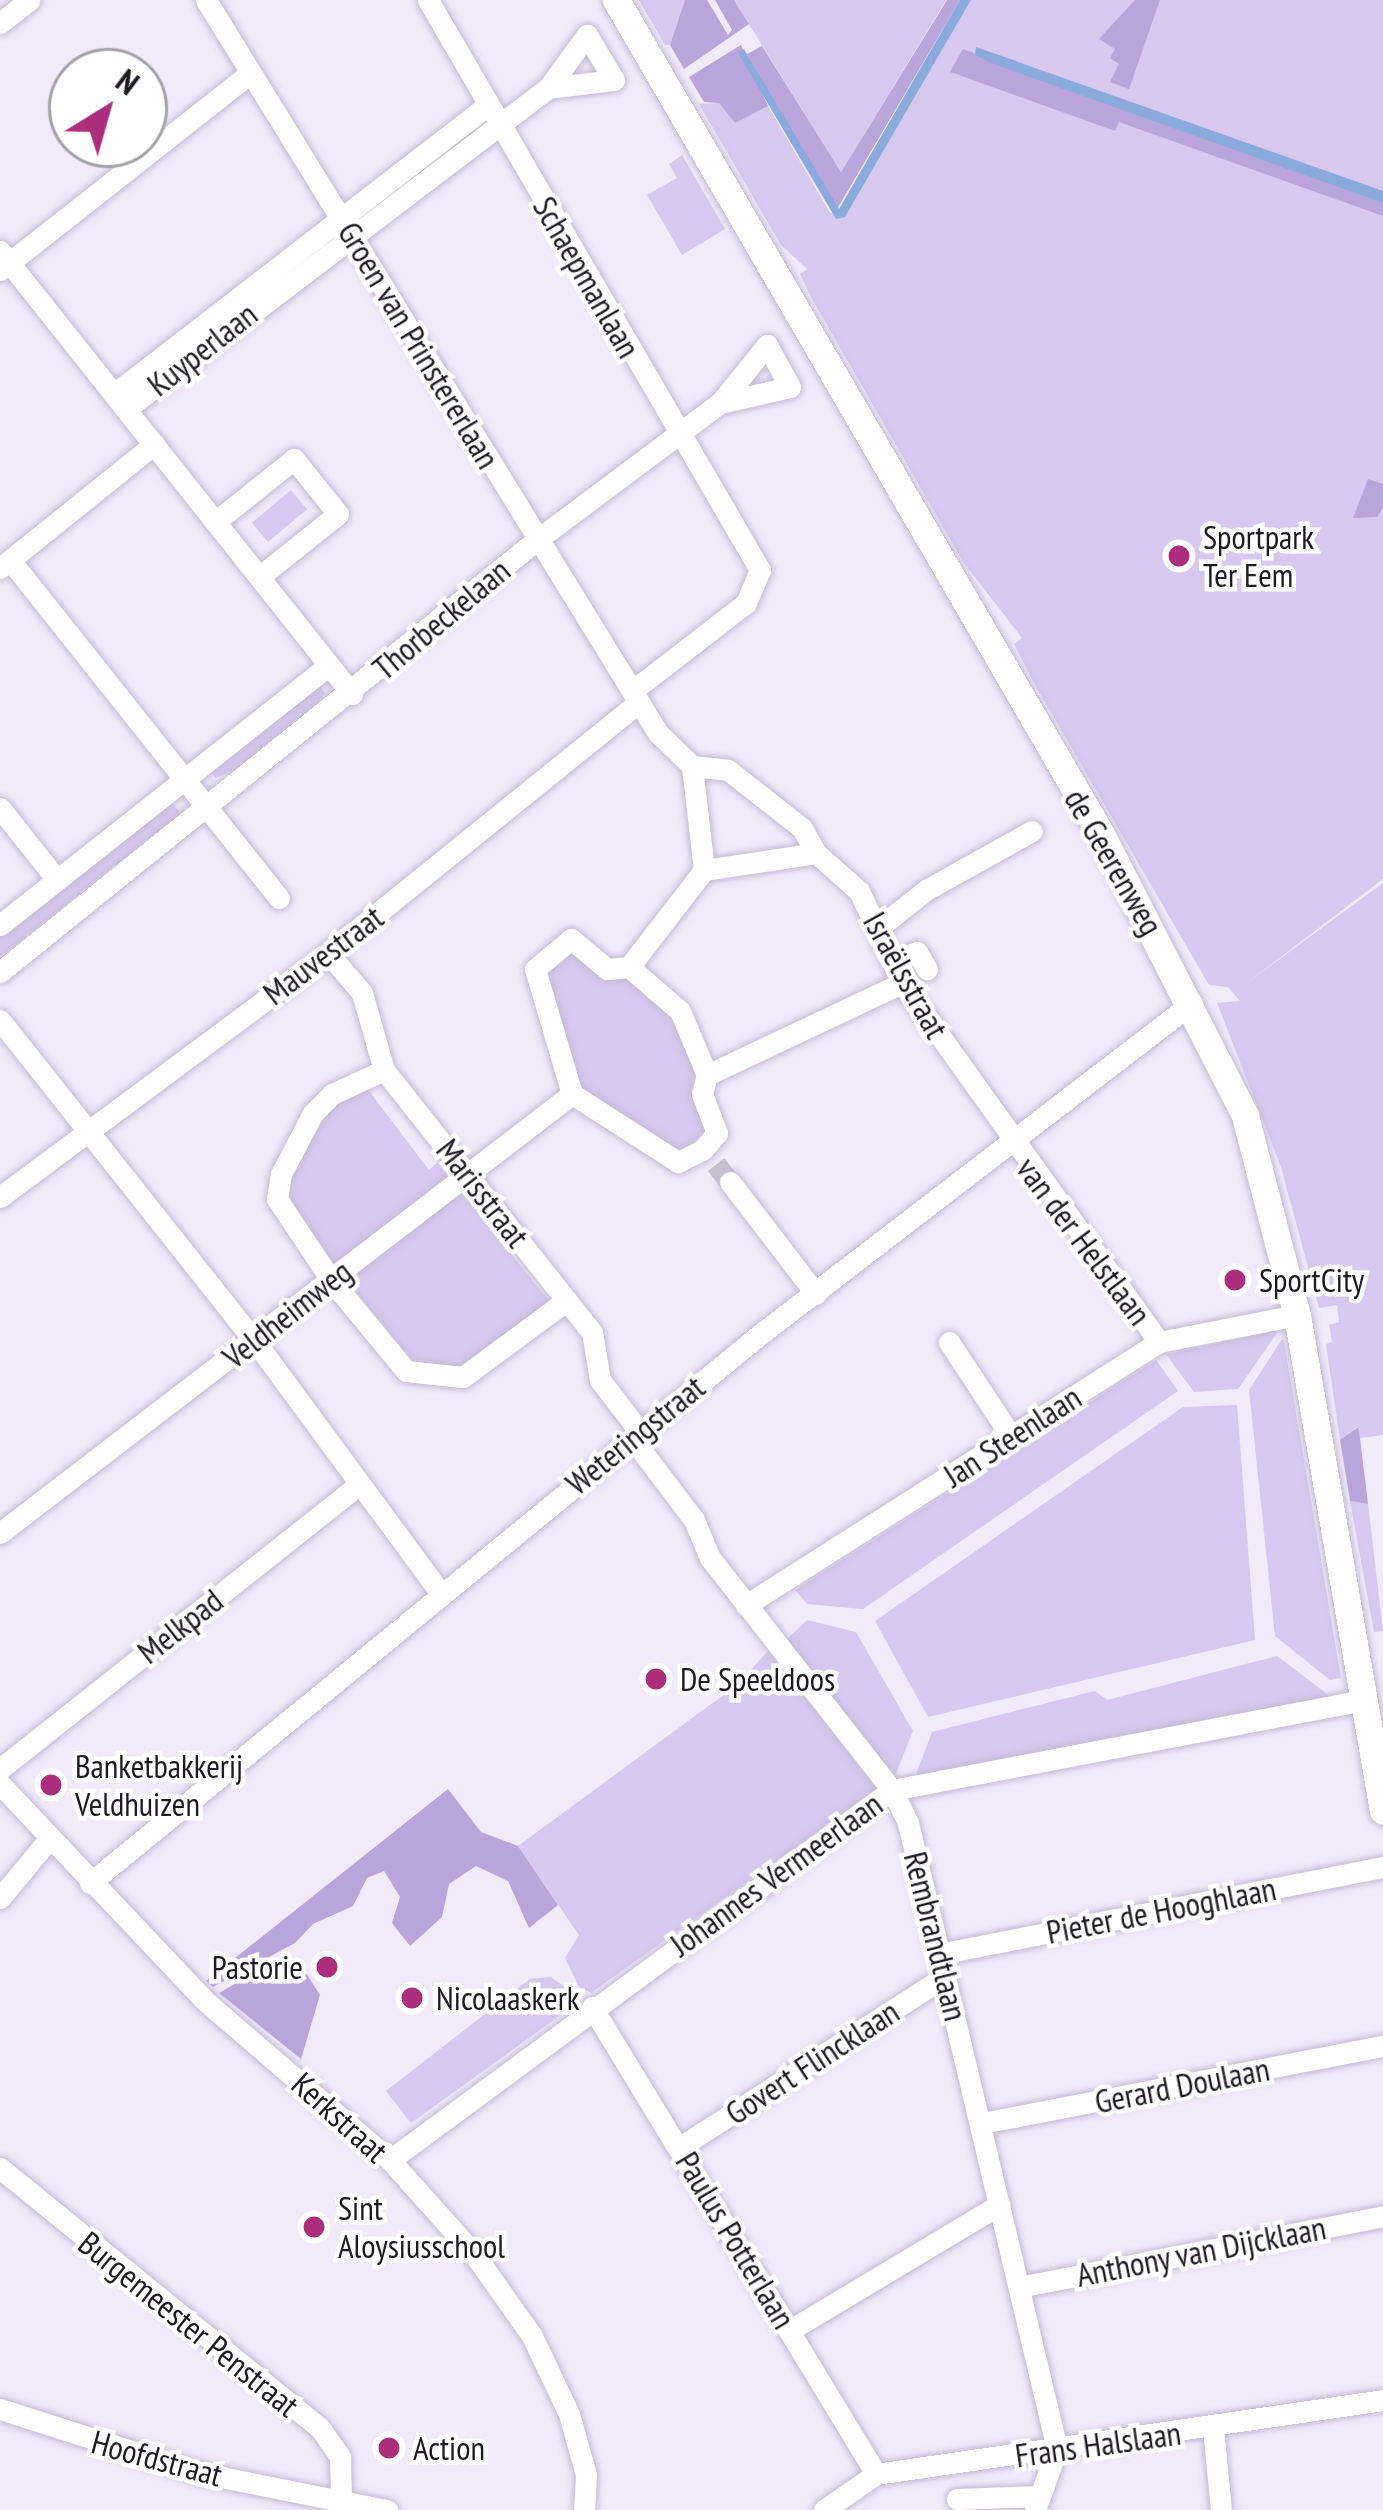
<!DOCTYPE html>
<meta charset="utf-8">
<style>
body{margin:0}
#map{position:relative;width:1383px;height:2510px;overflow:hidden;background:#f0eafb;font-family:"PT Sans Narrow",sans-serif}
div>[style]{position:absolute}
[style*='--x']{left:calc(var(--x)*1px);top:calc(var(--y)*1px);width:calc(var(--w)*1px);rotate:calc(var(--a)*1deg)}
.green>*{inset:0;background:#d6c8ee;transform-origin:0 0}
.forest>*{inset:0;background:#b9a5da}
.water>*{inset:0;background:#89aada}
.minor-tunnel>*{height:21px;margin-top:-10.5px;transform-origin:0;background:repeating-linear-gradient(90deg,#c6c0d0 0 21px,transparent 0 31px)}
.roads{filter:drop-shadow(0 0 3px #c4bad5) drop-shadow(0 0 3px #c4bad5)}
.minor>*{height:21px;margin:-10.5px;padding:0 10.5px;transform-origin:10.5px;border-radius:10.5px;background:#fff}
.secondary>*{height:27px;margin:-13.5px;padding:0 13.5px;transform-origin:13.5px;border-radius:13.5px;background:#fff}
.dots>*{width:33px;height:33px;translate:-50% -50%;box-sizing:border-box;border:6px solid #fff;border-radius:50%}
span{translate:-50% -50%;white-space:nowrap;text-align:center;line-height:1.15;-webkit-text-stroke:9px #fff;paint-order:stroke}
.street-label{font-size:33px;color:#1e1a24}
.poi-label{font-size:33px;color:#1e1a24}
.left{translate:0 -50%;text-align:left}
.right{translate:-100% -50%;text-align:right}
.north{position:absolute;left:48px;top:48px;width:120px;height:120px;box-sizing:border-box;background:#fff;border:3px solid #a5a3a7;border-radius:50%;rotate:37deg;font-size:33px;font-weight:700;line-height:48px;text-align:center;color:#1e1a24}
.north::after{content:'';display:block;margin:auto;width:42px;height:54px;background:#ac2d7b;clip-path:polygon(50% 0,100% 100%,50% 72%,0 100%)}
</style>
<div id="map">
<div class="green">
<div style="clip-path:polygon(639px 0,685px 0,670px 45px,665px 45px)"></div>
<div style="clip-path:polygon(734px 0,946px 0,841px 172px)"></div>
<div style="clip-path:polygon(971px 0,1383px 0,1383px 879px,1244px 985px,1383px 883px,1383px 1435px,1360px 1438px,1357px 1427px,1340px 1440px,1326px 1344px,1332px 1342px,1329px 1325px,1339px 1322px,1337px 1305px,1319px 1308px,1281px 1167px,1217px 1003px,1240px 1001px,1228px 987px,1209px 985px,1034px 683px,1014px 644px,1022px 638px,964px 563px,812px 299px,800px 274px,807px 269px,781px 245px,699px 104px,719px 103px,735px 122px,768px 106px,830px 213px,845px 217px)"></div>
<div style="clip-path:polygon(682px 155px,725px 229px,682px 255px,647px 195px,677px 178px,669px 164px)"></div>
<div style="left:291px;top:490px;width:25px;height:51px;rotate:50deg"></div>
<div style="clip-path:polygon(319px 684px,325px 693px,319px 703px,240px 768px,216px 778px,209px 771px)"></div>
<div style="clip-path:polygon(170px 802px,181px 813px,0 957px,0 933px)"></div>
<div style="clip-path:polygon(567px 950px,625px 975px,670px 1009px,697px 1066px,692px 1083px,710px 1127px,680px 1155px,580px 1092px,541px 975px)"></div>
<div style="clip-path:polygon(366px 1087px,429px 1170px,444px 1157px,454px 1177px,337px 1267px,326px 1266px,287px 1202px,288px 1174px,332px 1103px)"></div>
<div style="clip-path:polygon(461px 1192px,549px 1301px,463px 1367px,414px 1362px,346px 1279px)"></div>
<div style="clip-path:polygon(1279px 1330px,1238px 1389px,1194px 1392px,1166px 1354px)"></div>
<div style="clip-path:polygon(1282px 1339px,1284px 1341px,1341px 1678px,1330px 1680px,1275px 1636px,1249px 1390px)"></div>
<div style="clip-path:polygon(1156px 1360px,1178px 1391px,863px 1609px,807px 1604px,795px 1590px)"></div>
<div style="clip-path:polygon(1237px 1405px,1255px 1640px,928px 1717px,875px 1621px,1183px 1407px)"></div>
<div style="clip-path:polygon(1350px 1501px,1368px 1504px,1383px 1631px,1374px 1632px)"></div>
<div style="clip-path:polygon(807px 1620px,856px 1632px,913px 1731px,895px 1776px,785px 1641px)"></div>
<div style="clip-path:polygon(768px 1651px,877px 1789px,591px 1993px,579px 1987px,565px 1958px,579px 1935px,518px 1846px,737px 1685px)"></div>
<div style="clip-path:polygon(1277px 1656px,1331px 1697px,913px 1782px,932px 1732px,1095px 1691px,1107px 1700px)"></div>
<div style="clip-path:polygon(551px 1977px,566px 1988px,565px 2012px,411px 2123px,386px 2091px,530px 1979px)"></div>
</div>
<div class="forest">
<div style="clip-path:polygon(685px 0,707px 0,728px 35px,732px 30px,715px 0,734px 0,749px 24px,684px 69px,670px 45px)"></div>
<div style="clip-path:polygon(947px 0,960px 0,837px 209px,747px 54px,762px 46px,841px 172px)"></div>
<div style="clip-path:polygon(1135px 0,1160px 0,1129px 89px,1110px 82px,1119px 64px,1110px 58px,1115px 49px,1099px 39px)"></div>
<div style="clip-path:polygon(741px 45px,768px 106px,735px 123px,719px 103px,704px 102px,689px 77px)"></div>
<div style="clip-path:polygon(963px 49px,1383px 203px,1383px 216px,1119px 122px,1115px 131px,956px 74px,950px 72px)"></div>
<div style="clip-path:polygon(1368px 479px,1383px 484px,1383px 508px,1377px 517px,1353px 518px)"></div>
<div style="clip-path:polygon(1358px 1427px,1360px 1438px,1368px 1504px,1350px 1501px,1340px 1440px)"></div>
<div style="clip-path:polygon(448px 1789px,481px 1832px,518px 1846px,558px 1905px,529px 1928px,508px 1881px,476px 1866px,449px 1884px,442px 1917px,410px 1946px,392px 1923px,400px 1897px,384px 1871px,367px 1878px,353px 1906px,313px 1924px,295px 1943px,213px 1987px,206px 1981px)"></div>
<div style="clip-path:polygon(281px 1957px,299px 1962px,320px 1995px,301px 2059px,219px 1993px)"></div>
</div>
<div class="water">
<div style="clip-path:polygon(960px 0,971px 0,845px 217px,836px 219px,738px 53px,744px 49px,839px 209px)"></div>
<div style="clip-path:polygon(976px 47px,1383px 191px,1383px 203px,991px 63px,975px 55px)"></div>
</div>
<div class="minor-tunnel">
<div style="--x:716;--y:1164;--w:23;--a:52"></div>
</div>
<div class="roads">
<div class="minor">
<div style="--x:206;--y:0;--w:861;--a:58.34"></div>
<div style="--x:658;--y:733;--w:47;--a:44.1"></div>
<div style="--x:692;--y:766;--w:36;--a:6"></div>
<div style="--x:728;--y:770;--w:94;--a:38.1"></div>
<div style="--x:802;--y:828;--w:29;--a:61"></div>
<div style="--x:816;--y:853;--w:57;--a:41.5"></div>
<div style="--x:859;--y:891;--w:102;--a:64.9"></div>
<div style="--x:902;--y:983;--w:442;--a:54.4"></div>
<div style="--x:428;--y:0;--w:660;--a:59.78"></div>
<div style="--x:760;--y:570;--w:36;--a:113"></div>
<div style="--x:746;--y:603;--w:144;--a:142.3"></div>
<div style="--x:0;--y:23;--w:37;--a:-38"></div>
<div style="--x:0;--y:251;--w:566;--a:51.53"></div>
<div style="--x:0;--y:270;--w:318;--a:-38.2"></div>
<div style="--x:114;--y:394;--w:473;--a:-37.7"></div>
<div style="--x:126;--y:409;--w:530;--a:-37.26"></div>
<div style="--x:548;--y:88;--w:66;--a:-53.7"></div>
<div style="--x:587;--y:35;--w:52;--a:59"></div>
<div style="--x:614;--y:80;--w:66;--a:173.1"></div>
<div style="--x:215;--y:522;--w:101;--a:-38.6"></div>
<div style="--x:294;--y:459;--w:70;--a:51.3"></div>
<div style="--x:338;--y:514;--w:101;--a:141.4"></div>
<div style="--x:10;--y:560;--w:432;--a:51.5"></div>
<div style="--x:0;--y:568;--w:198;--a:-38.8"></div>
<div style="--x:0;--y:808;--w:92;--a:51.6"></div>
<div style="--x:704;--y:870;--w:113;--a:-8.6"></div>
<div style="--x:0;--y:925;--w:419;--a:-38.3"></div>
<div style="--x:878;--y:928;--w:61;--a:-38.4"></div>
<div style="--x:926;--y:890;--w:121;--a:-29.1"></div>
<div style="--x:571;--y:939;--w:47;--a:39.8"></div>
<div style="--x:607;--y:969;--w:22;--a:-5"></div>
<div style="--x:629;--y:967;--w:67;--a:40.8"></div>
<div style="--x:680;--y:1011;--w:69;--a:67.1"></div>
<div style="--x:707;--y:1075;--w:20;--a:105"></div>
<div style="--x:702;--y:1094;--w:42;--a:69"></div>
<div style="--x:717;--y:1133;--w:23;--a:131"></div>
<div style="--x:702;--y:1150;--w:27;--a:153"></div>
<div style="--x:678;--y:1162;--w:126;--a:-147.3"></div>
<div style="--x:572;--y:1094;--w:130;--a:-106.5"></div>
<div style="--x:535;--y:969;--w:47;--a:-39.8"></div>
<div style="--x:328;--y:953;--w:52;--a:49.6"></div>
<div style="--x:362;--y:993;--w:80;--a:74.1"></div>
<div style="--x:384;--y:1070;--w:335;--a:51.6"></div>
<div style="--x:592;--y:1332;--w:49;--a:80.5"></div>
<div style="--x:600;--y:1380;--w:66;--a:52.4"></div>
<div style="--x:893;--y:963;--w:26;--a:-25"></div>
<div style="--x:917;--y:952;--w:20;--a:60"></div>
<div style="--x:629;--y:967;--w:123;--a:-52.3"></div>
<div style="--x:704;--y:870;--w:105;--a:-96.6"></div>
<div style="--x:0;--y:972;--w:691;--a:-38.83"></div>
<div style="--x:538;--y:539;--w:227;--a:-36.8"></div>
<div style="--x:720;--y:403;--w:75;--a:-51"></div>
<div style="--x:767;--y:345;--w:48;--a:61.3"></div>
<div style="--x:790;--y:387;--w:72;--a:167.1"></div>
<div style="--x:0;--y:1020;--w:409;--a:51.6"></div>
<div style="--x:254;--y:1340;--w:313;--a:53.6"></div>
<div style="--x:384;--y:1070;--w:57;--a:155.2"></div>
<div style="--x:332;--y:1094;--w:27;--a:135"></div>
<div style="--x:313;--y:1113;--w:69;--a:117.7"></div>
<div style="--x:281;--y:1174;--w:25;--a:99"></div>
<div style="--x:277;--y:1199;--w:97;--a:56.3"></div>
<div style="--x:331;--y:1280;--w:118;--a:50.5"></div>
<div style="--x:406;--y:1371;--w:57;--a:6"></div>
<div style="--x:463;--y:1377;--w:129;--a:-36.5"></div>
<div style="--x:707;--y:1075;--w:216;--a:-25.3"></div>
<div style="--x:730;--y:1182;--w:141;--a:52.5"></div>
<div style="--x:0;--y:1197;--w:409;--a:-36.6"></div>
<div style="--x:328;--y:953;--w:398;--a:-38.9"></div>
<div style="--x:949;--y:1342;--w:113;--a:56.6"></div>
<div style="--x:632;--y:1438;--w:103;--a:52.9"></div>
<div style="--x:694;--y:1520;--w:41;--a:67.2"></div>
<div style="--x:710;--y:1558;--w:295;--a:51.9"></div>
<div style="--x:892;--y:1790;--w:37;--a:64"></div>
<div style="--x:908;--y:1823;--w:643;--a:76.61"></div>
<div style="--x:1057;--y:2449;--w:65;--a:109.8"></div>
<div style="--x:0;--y:1533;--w:721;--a:-37.51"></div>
<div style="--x:746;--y:1605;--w:490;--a:-32.5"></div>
<div style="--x:1159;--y:1342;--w:141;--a:-11.1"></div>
<div style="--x:0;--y:1769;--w:459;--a:-38.4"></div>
<div style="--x:0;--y:1784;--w:297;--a:46.6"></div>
<div style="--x:204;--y:2000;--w:245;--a:40.7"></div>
<div style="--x:390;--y:2160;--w:126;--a:48.2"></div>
<div style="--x:474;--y:2254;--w:100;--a:54.7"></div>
<div style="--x:532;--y:2336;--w:86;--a:64.6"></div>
<div style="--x:569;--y:2414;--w:63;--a:74.4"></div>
<div style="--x:586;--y:2475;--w:35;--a:93"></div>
<div style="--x:90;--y:1883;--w:863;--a:-39.31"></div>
<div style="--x:758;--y:1336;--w:547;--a:-37.5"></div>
<div style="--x:0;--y:1898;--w:77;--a:-50.3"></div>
<div style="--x:939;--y:1954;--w:452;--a:-11.1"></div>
<div style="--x:592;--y:2007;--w:547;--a:58.69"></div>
<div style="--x:982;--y:2123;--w:408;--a:-10.9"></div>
<div style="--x:680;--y:2147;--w:315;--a:-32.8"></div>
<div style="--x:390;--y:2160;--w:624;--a:-36.39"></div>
<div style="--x:892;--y:1790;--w:481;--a:-10.8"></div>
<div style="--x:0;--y:2168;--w:412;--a:39.1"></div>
<div style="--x:320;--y:2428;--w:35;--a:55"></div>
<div style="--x:340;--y:2457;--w:42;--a:88.6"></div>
<div style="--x:1019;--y:2287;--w:371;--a:-11"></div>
<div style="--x:790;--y:2330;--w:244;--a:-30.9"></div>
<div style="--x:0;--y:2409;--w:211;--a:17.7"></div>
<div style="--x:201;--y:2473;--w:190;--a:11.3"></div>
<div style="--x:1213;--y:2428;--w:82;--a:84.4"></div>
<div style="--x:957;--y:2499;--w:82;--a:-2.1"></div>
<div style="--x:824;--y:2510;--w:63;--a:-34.7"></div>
<div style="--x:876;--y:2474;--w:512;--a:-8.3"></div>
</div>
<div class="secondary">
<div style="--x:616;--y:0;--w:965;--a:59.82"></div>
<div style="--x:1101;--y:834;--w:317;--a:62.9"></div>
<div style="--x:1245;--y:1116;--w:206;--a:75.4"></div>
<div style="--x:1297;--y:1315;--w:503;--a:80.16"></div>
</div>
</div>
<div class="dots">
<div style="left:1179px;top:556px;background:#ac2d7b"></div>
<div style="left:1235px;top:1280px;background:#ac2d7b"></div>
<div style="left:656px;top:1679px;background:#ac2d7b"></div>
<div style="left:51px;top:1785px;background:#ac2d7b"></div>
<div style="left:327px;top:1967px;background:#ac2d7b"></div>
<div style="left:412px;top:1998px;background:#ac2d7b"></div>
<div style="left:314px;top:2227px;background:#ac2d7b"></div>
<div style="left:389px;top:2448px;background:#ac2d7b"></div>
</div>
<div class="street-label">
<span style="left:587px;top:277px;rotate:60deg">Schaepmanlaan</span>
<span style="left:419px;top:345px;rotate:59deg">Groen van Prinstererlaan</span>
<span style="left:202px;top:349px;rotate:-38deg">Kuyperlaan</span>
<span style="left:441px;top:619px;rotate:-40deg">Thorbeckelaan</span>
<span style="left:1114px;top:862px;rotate:60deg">de Geerenweg</span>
<span style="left:323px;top:955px;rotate:-37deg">Mauvestraat</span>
<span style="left:906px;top:975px;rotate:61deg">Israëlsstraat</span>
<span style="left:483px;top:1193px;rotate:52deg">Marisstraat</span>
<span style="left:1084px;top:1241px;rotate:53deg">van der Helstlaan</span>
<span style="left:287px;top:1314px;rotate:-38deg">Veldheimweg</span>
<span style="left:635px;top:1435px;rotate:-39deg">Weteringstraat</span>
<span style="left:1012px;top:1436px;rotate:-33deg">Jan Steenlaan</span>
<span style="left:180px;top:1626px;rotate:-38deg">Melkpad</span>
<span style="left:776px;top:1874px;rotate:-36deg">Johannes Vermeerlaan</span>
<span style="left:1161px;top:1910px;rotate:-11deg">Pieter de Hooghlaan</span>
<span style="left:936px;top:1936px;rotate:76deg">Rembrandtlaan</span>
<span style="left:812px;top:2062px;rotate:-33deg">Govert Flincklaan</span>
<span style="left:1182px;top:2085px;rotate:-11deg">Gerard Doulaan</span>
<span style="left:340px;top:2117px;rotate:42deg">Kerkstraat</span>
<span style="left:736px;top:2240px;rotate:59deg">Paulus Potterlaan</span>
<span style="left:1201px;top:2251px;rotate:-11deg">Anthony van Dijcklaan</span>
<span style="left:189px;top:2324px;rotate:39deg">Burgemeester Penstraat</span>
<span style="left:1098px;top:2444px;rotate:-8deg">Frans Halslaan</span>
<span style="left:157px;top:2458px;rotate:15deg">Hoofdstraat</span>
</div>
<div class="poi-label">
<span class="left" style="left:1203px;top:556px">Sportpark<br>Ter Eem</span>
<span class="left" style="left:1259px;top:1280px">SportCity</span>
<span class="left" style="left:680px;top:1679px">De Speeldoos</span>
<span class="left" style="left:75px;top:1785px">Banketbakkerij<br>Veldhuizen</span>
<span class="right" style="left:303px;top:1967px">Pastorie</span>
<span class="left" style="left:436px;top:1998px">Nicolaaskerk</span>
<span class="left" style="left:338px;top:2227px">Sint<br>Aloysiusschool</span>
<span class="left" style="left:413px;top:2448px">Action</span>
</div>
<div class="north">N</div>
</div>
